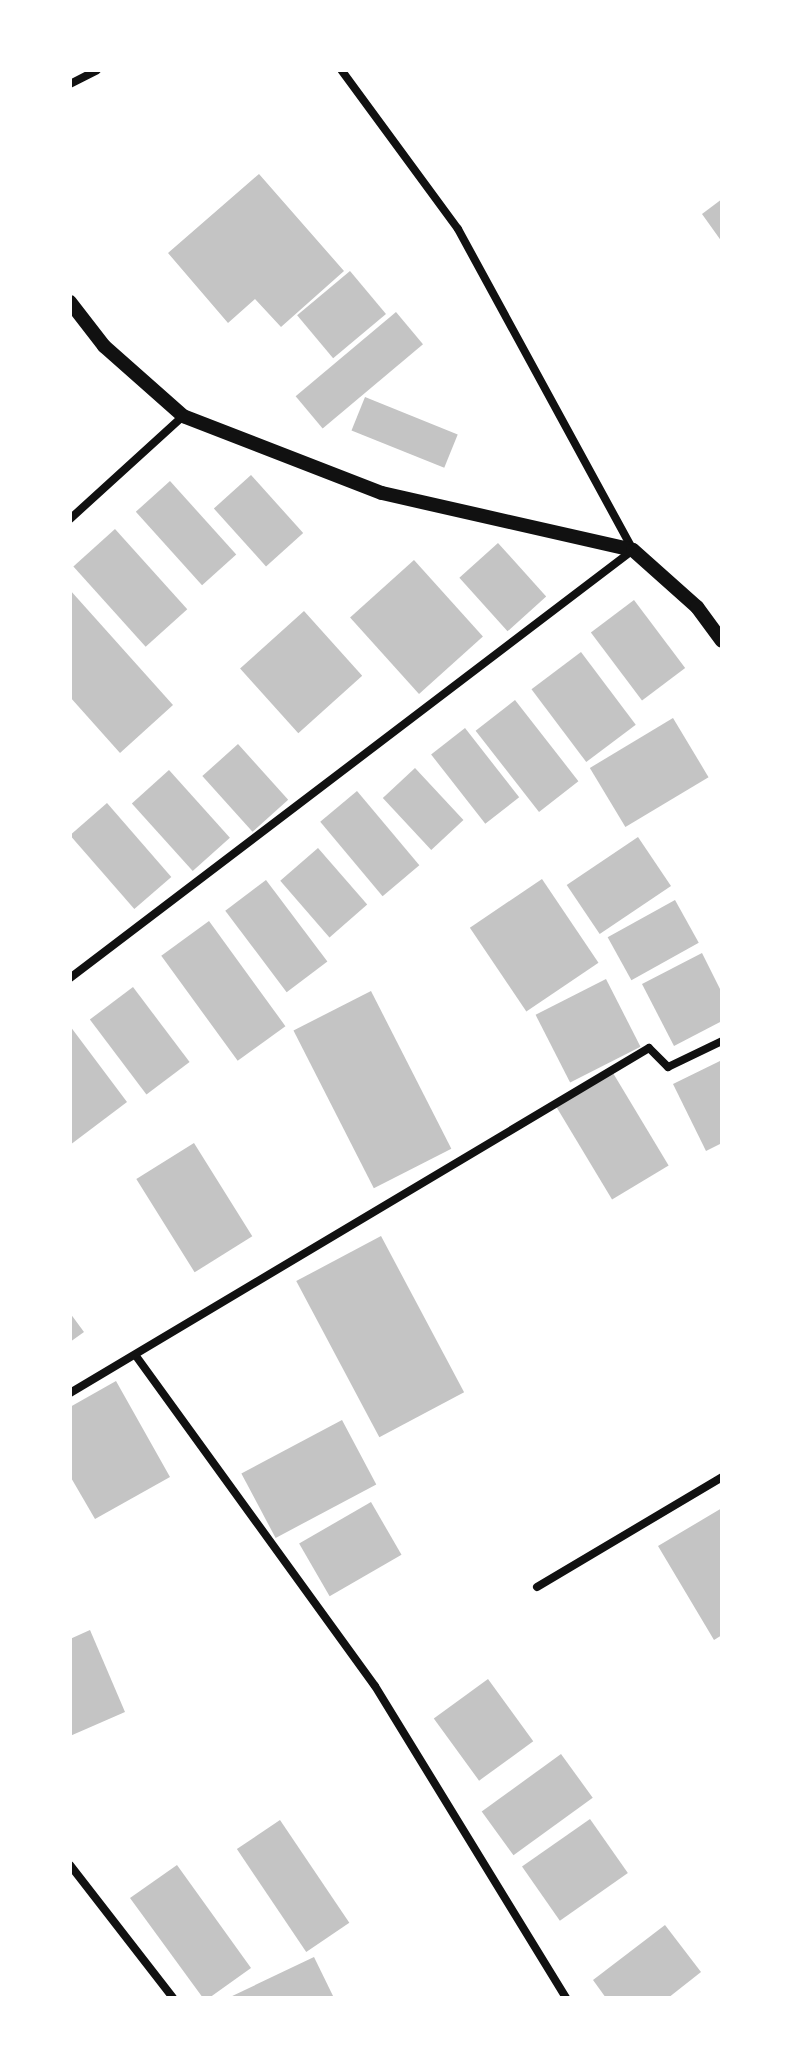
<!DOCTYPE html>
<style>
body{margin:0}
#map{position:relative;width:792px;height:2068px;overflow:hidden;background:#fff;font-family:"Libre Baskerville",serif}
div>[style]{position:absolute}
[style*='--x']{left:calc(var(--x)*1px);top:calc(var(--y)*1px);width:calc(var(--w)*1px);rotate:calc(var(--a)*1deg)}
.building>*{inset:0;background:#c4c4c4;transform-origin:0 0}
.minor>*{height:8px;margin:-4px;padding:0 4px;transform-origin:4px;border-radius:4px;background:#111}
.tertiary>*{height:14px;margin:-7px;padding:0 7px;transform-origin:7px;border-radius:7px;background:#111}
span{translate:-50% -50%;white-space:nowrap;text-align:center;line-height:1.15;-webkit-text-stroke:8px #fff;paint-order:stroke}
.frame{position:absolute;inset:0;border:72px solid #fff;pointer-events:none}
</style>
<div id="map">
<div class="building">
<div style="clip-path:polygon(259px 174px,344px 271px,281px 327px,255px 299px,228px 323px,168px 253px)"></div>
<div style="clip-path:polygon(722px 199px,722px 242px,702px 214px)"></div>
<div style="left:350px;top:271px;width:56px;height:69px;rotate:50deg"></div>
<div style="left:396px;top:312px;width:42px;height:131px;rotate:50deg"></div>
<div style="left:365px;top:397px;width:100px;height:36px;rotate:22deg"></div>
<div style="left:251px;top:475px;width:78px;height:50px;rotate:48deg"></div>
<div style="left:170px;top:481px;width:99px;height:46px;rotate:48deg"></div>
<div style="left:115px;top:529px;width:108px;height:56px;rotate:48deg"></div>
<div style="left:498px;top:543px;width:72px;height:52px;rotate:48deg"></div>
<div style="left:414px;top:560px;width:103px;height:86px;rotate:48deg"></div>
<div style="clip-path:polygon(70px 590px,173px 705px,120px 753px,70px 697px)"></div>
<div style="left:634px;top:600px;width:85px;height:54px;rotate:53deg"></div>
<div style="left:304px;top:611px;width:87px;height:86px;rotate:48deg"></div>
<div style="left:581px;top:652px;width:91px;height:62px;rotate:53deg"></div>
<div style="left:515px;top:700px;width:103px;height:50px;rotate:52deg"></div>
<div style="left:673px;top:718px;width:69px;height:97px;rotate:59deg"></div>
<div style="left:465px;top:728px;width:88px;height:43px;rotate:52deg"></div>
<div style="left:238px;top:744px;width:75px;height:48px;rotate:48deg"></div>
<div style="left:415px;top:768px;width:71px;height:44px;rotate:47deg"></div>
<div style="left:169px;top:770px;width:91px;height:50px;rotate:48deg"></div>
<div style="left:357px;top:791px;width:97px;height:48px;rotate:50deg"></div>
<div style="left:107px;top:803px;width:98px;height:49px;rotate:49deg"></div>
<div style="left:638px;top:837px;width:59px;height:86px;rotate:56deg"></div>
<div style="left:318px;top:848px;width:75px;height:50px;rotate:49deg"></div>
<div style="left:542px;top:879px;width:101px;height:87px;rotate:56deg"></div>
<div style="left:266px;top:880px;width:102px;height:51px;rotate:53deg"></div>
<div style="left:675px;top:900px;width:49px;height:77px;rotate:61deg"></div>
<div style="left:209px;top:921px;width:130px;height:59px;rotate:54deg"></div>
<div style="clip-path:polygon(702px 953px,722px 993px,722px 1021px,674px 1046px,642px 984px)"></div>
<div style="left:606px;top:979px;width:76px;height:79px;rotate:63deg"></div>
<div style="left:133px;top:987px;width:94px;height:54px;rotate:53deg"></div>
<div style="left:371px;top:991px;width:177px;height:87px;rotate:63deg"></div>
<div style="clip-path:polygon(70px 1026px,127px 1102px,70px 1145px)"></div>
<div style="clip-path:polygon(722px 1060px,722px 1143px,706px 1151px,673px 1084px)"></div>
<div style="left:613px;top:1073px;width:108px;height:66px;rotate:59deg"></div>
<div style="left:194px;top:1143px;width:110px;height:68px;rotate:58deg"></div>
<div style="left:381px;top:1236px;width:177px;height:96px;rotate:62deg"></div>
<div style="clip-path:polygon(70px 1313px,84px 1332px,70px 1342px)"></div>
<div style="clip-path:polygon(116px 1381px,170px 1477px,95px 1519px,70px 1476px,70px 1407px)"></div>
<div style="left:342px;top:1420px;width:73px;height:114px;rotate:62deg"></div>
<div style="left:371px;top:1502px;width:61px;height:83px;rotate:60deg"></div>
<div style="clip-path:polygon(722px 1508px,722px 1635px,714px 1640px,658px 1546px)"></div>
<div style="clip-path:polygon(90px 1630px,125px 1712px,70px 1736px,70px 1639px)"></div>
<div style="left:488px;top:1679px;width:77px;height:67px;rotate:54deg"></div>
<div style="left:561px;top:1754px;width:54px;height:98px;rotate:54deg"></div>
<div style="left:590px;top:1819px;width:66px;height:83px;rotate:55deg"></div>
<div style="left:280px;top:1820px;width:124px;height:52px;rotate:56deg"></div>
<div style="clip-path:polygon(177px 1865px,251px 1968px,209px 1998px,203px 1998px,130px 1898px)"></div>
<div style="clip-path:polygon(665px 1925px,701px 1972px,668px 1998px,606px 1998px,593px 1980px)"></div>
<div style="clip-path:polygon(314px 1957px,334px 1998px,228px 1998px)"></div>
</div>
<div class="minor">
<div style="--x:70;--y:84;--w:30;--a:-27"></div>
<div style="--x:70;--y:519;--w:153;--a:-42.3"></div>
<div style="--x:70;--y:978;--w:707;--a:-37.24"></div>
<div style="--x:633;--y:550;--w:366;--a:-118.6"></div>
<div style="--x:458;--y:229;--w:197;--a:-126.3"></div>
<div style="--x:136;--y:1356;--w:407;--a:54.1"></div>
<div style="--x:375;--y:1686;--w:366;--a:58.5"></div>
<div style="--x:70;--y:1393;--w:674;--a:-30.79"></div>
<div style="--x:649;--y:1048;--w:27;--a:45"></div>
<div style="--x:668;--y:1067;--w:60;--a:-25.7"></div>
<div style="--x:537;--y:1587;--w:215;--a:-30.7"></div>
<div style="--x:70;--y:1865;--w:168;--a:52.2"></div>
</div>
<div class="tertiary">
<div style="--x:70;--y:302;--w:56;--a:52.3"></div>
<div style="--x:104;--y:346;--w:106;--a:41.5"></div>
<div style="--x:183;--y:416;--w:213;--a:21.2"></div>
<div style="--x:382;--y:493;--w:257;--a:12.8"></div>
<div style="--x:633;--y:550;--w:86;--a:41.7"></div>
<div style="--x:697;--y:607;--w:42;--a:53.7"></div>
</div>
<div class="frame"></div>
</div>
